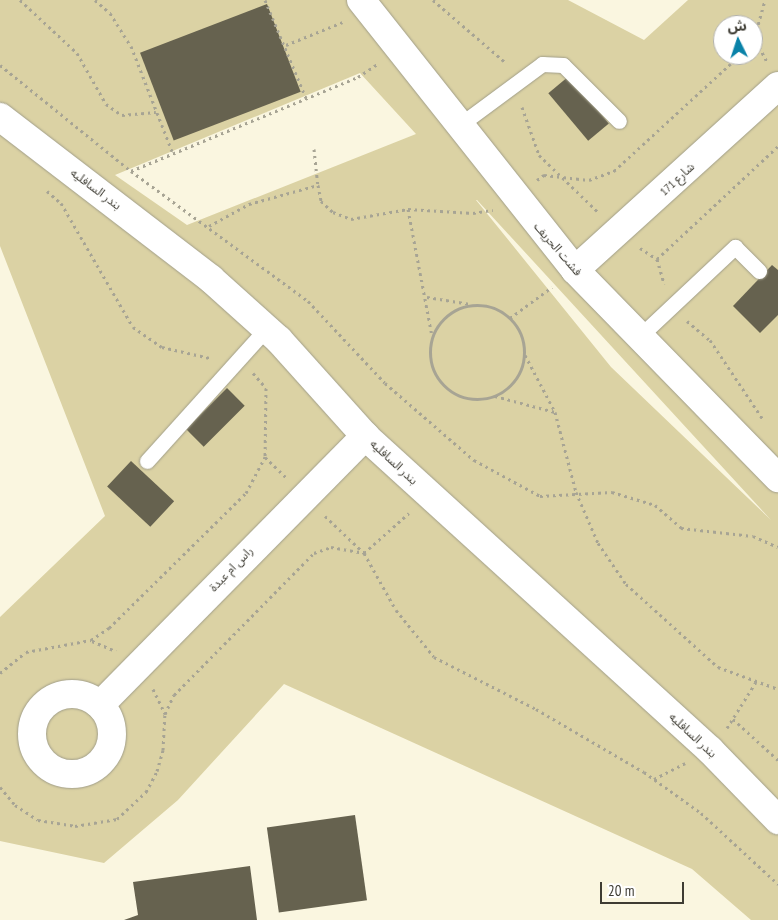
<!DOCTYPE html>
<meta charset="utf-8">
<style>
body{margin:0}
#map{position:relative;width:778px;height:920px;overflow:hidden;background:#faf6e0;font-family:"PT Sans Narrow","Noto Sans Arabic",sans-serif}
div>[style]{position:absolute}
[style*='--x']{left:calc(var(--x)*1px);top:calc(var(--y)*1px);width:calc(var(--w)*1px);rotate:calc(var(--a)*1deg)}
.green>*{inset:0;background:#dbd2a4}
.building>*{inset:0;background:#66624f;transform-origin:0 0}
.path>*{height:3px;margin-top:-1.5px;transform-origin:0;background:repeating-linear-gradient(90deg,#a7a494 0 2.5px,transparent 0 6.5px)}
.path>.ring{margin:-1.5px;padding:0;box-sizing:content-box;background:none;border:3px solid #a7a494;border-radius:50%}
.roads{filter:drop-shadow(0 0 1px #a19e89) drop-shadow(0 0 1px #a19e89)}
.service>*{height:15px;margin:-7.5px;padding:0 7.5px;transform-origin:7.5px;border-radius:7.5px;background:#fff}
.minor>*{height:28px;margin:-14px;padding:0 14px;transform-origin:14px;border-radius:14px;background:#fff}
.minor>.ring{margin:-14px;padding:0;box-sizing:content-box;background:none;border:28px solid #fff;border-radius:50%}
span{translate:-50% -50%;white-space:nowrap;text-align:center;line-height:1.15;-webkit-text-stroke:5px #fff;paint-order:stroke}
.street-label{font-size:12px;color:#3e3c33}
.north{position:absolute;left:713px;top:15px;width:50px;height:50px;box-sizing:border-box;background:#fff;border:1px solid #b2b1ad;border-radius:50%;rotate:356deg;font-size:14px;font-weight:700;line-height:20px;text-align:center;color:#3e3c33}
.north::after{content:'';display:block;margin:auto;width:18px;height:22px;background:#0982a8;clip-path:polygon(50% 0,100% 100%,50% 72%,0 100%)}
.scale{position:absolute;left:600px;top:882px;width:84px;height:22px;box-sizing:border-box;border:2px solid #3e3c33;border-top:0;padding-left:6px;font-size:15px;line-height:18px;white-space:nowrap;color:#3e3c33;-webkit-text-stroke:4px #fff;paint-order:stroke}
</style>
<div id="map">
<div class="green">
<div style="clip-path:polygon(evenodd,0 0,568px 0,644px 40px,688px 0,778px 0,778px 920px,751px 920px,692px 869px,284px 684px,178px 800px,104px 863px,0 841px,0 617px,105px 516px,0 246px,0 0,723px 25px,753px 25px,753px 55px,723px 55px,723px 25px,0 0,360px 73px,416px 134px,187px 225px,115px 175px,360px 73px,0 0,476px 200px,477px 200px,771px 520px,611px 367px,476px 200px)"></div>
</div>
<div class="building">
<div style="left:267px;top:4px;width:94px;height:136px;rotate:69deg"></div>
<div style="left:569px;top:76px;width:62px;height:27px;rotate:50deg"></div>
<div style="clip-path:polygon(772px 265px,778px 270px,778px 315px,760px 333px,733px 306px)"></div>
<div style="left:227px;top:388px;width:25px;height:58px;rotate:45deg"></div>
<div style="left:131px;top:461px;width:59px;height:35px;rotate:43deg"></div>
<div style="left:355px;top:815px;width:86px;height:89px;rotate:82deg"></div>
<div style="clip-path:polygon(250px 866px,257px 920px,124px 920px,138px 915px,133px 882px)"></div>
</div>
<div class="path">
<div style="--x:20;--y:0;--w:78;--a:42.9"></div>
<div style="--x:77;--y:53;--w:59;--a:60.4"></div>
<div style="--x:106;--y:104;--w:19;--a:35"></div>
<div style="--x:122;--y:115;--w:34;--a:-5"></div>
<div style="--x:95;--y:0;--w:20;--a:41"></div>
<div style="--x:110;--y:13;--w:39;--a:58"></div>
<div style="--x:131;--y:46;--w:113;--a:68.7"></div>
<div style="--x:265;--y:0;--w:106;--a:67.3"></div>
<div style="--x:433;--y:0;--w:96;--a:40.8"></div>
<div style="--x:756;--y:41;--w:24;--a:62"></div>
<div style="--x:753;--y:43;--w:45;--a:-74.4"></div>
<div style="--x:286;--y:45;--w:61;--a:-22"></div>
<div style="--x:0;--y:65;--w:169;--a:39"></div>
<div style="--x:131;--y:171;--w:220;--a:36.3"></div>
<div style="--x:308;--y:301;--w:112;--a:46.8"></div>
<div style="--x:385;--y:383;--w:118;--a:40.9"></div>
<div style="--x:474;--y:460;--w:75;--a:28.6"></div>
<div style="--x:540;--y:496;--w:72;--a:-3.2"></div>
<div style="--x:612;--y:492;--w:45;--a:16.8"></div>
<div style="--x:655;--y:505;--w:35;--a:41"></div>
<div style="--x:681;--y:528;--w:72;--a:6.3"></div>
<div style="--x:753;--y:536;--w:27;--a:24"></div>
<div style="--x:522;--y:107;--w:51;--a:70.5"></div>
<div style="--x:539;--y:155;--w:82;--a:44"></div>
<div style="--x:314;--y:149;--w:36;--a:84"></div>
<div style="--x:131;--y:171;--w:246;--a:-22.5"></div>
<div style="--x:358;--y:77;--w:23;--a:-34"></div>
<div style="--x:537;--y:180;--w:9;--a:-36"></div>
<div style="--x:544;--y:175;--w:45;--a:6.3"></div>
<div style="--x:589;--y:180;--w:27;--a:-20"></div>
<div style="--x:614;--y:171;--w:171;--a:-42.6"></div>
<div style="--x:47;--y:191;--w:18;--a:41"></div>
<div style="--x:61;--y:203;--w:143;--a:59.9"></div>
<div style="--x:133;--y:327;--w:35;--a:35"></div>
<div style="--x:162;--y:347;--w:49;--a:12.9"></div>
<div style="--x:408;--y:209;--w:65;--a:3.5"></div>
<div style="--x:473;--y:213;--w:20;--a:-9"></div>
<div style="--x:209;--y:226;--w:46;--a:-28.8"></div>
<div style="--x:249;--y:204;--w:72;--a:-15.4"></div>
<div style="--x:318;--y:185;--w:16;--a:79"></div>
<div style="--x:321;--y:201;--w:16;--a:43"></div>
<div style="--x:333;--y:212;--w:19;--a:21"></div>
<div style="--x:351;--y:219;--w:58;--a:-10"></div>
<div style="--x:408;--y:209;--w:129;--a:79.3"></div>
<div style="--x:640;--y:248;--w:20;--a:33"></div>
<div style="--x:657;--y:259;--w:26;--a:74"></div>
<div style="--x:657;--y:259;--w:166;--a:-43"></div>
<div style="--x:427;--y:297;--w:44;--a:9.2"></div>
<div class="ring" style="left:430px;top:305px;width:91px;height:91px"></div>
<div style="--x:510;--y:318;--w:52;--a:-36.4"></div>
<div style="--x:687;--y:321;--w:30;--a:40"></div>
<div style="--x:710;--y:340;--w:94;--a:56.3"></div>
<div style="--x:525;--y:355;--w:64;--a:62.2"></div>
<div style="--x:555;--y:412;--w:83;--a:75.3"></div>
<div style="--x:576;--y:492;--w:56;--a:66.7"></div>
<div style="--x:598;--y:543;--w:50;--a:55.7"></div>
<div style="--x:626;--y:584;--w:124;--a:42.1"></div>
<div style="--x:718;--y:667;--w:64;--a:20.1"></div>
<div style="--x:253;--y:373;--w:20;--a:49"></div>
<div style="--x:266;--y:388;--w:69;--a:90.8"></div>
<div style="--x:265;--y:457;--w:30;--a:44"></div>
<div style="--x:495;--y:396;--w:62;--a:14.9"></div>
<div style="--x:325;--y:516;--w:54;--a:43.5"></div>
<div style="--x:364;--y:553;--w:65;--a:60.7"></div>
<div style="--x:396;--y:610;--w:60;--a:51"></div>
<div style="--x:434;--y:657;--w:114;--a:27"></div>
<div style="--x:536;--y:709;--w:125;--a:30.3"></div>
<div style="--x:644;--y:772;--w:70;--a:35.7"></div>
<div style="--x:701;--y:813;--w:105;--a:42.7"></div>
<div style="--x:92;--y:641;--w:26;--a:23"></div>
<div style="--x:0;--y:673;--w:33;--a:-39"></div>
<div style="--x:26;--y:652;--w:66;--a:-10.5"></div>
<div style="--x:91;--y:640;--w:22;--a:-34"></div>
<div style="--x:109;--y:628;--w:192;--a:-44.6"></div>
<div style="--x:246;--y:493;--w:41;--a:-62.2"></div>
<div style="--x:153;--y:689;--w:28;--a:64"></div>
<div style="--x:733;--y:719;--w:61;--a:42.3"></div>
<div style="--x:727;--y:728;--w:54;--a:-57.8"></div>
<div style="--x:654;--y:779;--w:35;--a:-27"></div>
<div style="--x:0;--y:787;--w:23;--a:50"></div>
<div style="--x:15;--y:805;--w:27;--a:33"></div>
<div style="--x:38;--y:820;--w:37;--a:9"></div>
<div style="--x:75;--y:826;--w:43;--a:-9.5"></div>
<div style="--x:117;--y:819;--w:40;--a:-43"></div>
<div style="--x:146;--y:792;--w:24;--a:-62"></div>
<div style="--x:157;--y:771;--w:22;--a:-74"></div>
<div style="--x:163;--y:750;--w:36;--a:-87"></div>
<div style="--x:165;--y:714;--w:21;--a:-65"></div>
<div style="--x:174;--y:695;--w:199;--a:-45.4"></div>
<div style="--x:314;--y:553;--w:18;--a:-19"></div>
<div style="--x:331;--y:547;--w:34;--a:10"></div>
<div style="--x:364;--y:553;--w:60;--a:-41.6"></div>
</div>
<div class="roads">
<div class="service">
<div style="--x:457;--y:127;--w:106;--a:-36.5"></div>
<div style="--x:542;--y:64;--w:21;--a:3"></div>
<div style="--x:563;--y:65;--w:79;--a:45"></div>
<div style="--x:639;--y:337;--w:132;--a:-43.2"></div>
<div style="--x:735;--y:247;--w:34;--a:45"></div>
<div style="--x:147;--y:461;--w:178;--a:-48"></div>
</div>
<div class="minor">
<div style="--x:361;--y:0;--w:345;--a:51.6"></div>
<div style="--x:575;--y:270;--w:291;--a:45.7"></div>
<div style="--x:0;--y:117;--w:266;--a:37.5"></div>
<div style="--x:211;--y:279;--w:91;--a:41.9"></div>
<div style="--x:279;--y:340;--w:129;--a:48.1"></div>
<div style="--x:365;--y:436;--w:466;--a:42.3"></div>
<div style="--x:710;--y:750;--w:98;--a:45.8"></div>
<div style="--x:575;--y:270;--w:274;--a:-42.2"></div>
<div class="ring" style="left:32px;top:694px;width:52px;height:52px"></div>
<div style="--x:100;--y:705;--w:378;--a:-45.4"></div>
</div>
</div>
<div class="street-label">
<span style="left:677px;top:179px;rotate:-43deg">شارع 171</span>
<span style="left:96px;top:189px;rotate:37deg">بندر السافليه</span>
<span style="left:558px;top:249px;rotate:49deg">فشت الحريف</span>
<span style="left:394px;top:462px;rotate:43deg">بندر السافليه</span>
<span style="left:231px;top:569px;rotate:-46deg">راس ام عبدة</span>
<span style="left:693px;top:735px;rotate:43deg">بندر السافليه</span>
</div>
<div class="north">ش</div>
<div class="scale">20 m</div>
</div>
